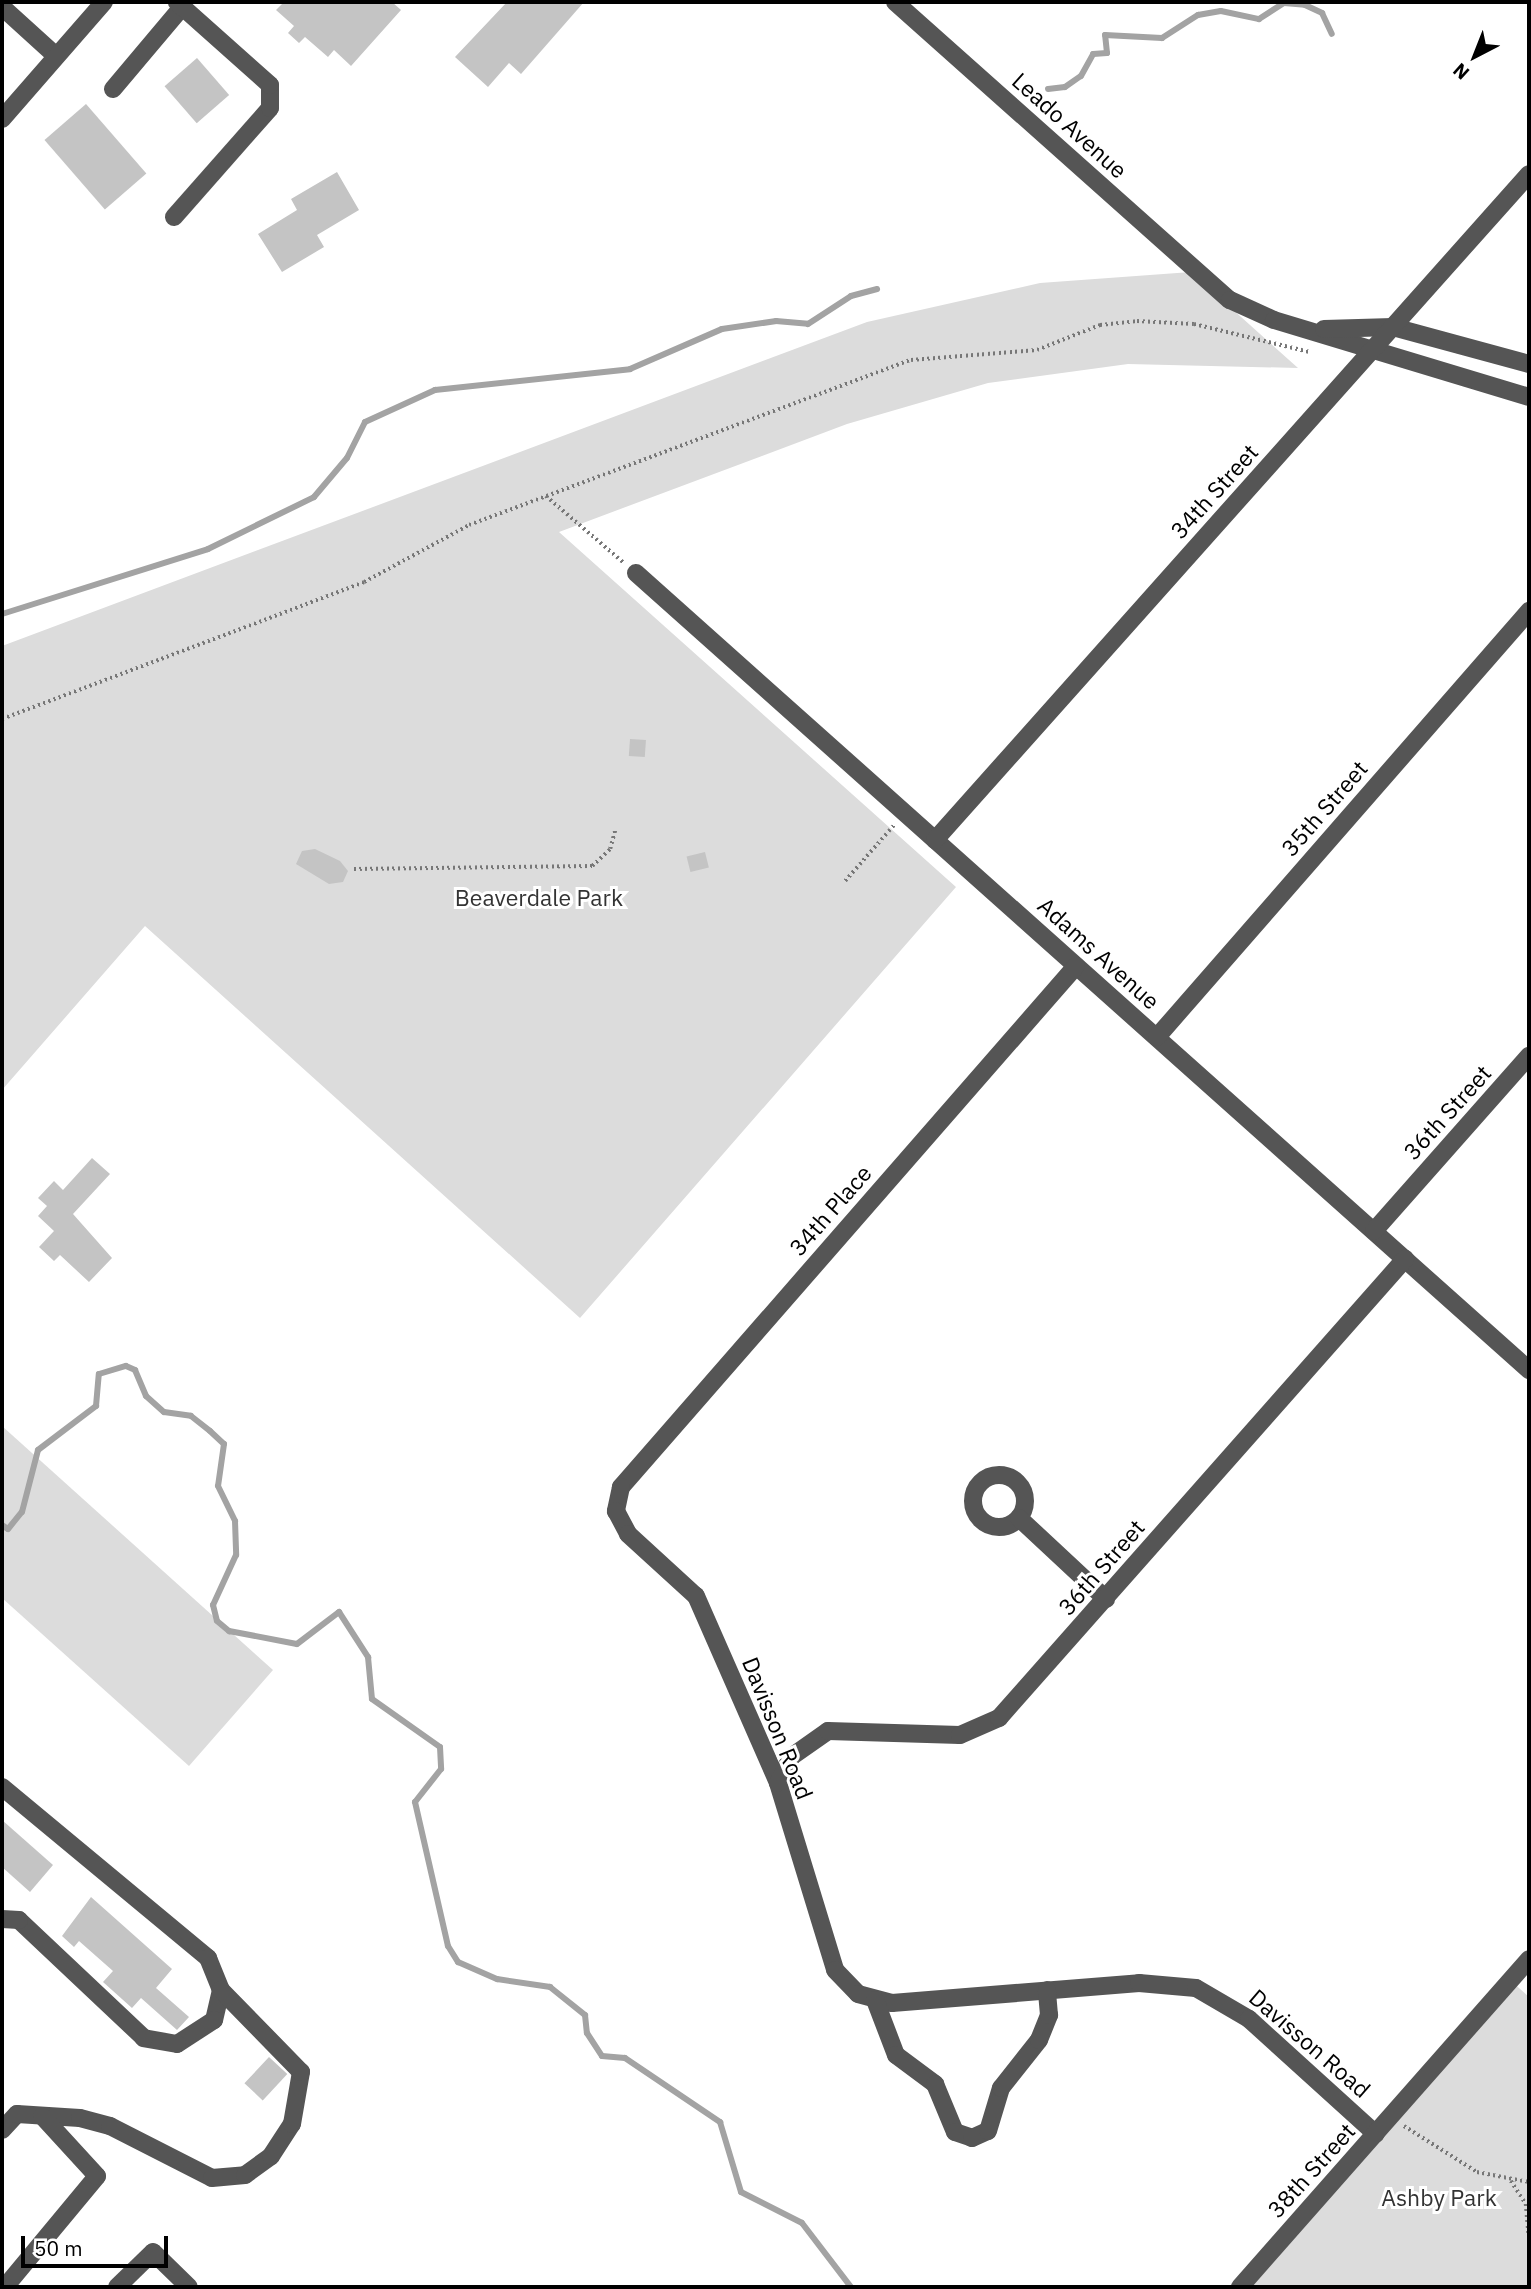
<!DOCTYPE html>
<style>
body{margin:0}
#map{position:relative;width:1531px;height:2289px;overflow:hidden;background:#fff;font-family:"IBM Plex Sans",sans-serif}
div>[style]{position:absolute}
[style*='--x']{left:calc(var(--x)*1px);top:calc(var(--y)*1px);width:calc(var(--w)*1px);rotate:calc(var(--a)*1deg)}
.green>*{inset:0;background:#dcdcdc}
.stream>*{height:6px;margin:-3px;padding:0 3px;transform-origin:3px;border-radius:3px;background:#a3a3a3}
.building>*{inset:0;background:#c4c4c4;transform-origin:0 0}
.path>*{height:3.5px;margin-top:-1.75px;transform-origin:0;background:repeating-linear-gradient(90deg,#777 0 2px,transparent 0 5.5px)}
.minor>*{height:18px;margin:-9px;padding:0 9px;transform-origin:9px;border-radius:9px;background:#555}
.minor>.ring{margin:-9px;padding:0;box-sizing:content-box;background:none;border:18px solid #555;border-radius:50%}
span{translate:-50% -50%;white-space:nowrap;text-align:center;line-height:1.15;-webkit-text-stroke:6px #fff;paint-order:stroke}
.street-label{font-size:23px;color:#000}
.park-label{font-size:23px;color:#333}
.frame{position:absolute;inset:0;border:4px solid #000;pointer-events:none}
.north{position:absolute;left:1440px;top:21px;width:70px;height:70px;-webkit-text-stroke:5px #fff;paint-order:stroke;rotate:222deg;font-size:19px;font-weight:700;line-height:28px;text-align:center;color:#000}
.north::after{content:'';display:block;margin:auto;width:24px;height:32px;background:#000;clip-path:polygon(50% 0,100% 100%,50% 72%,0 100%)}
.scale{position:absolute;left:21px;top:2236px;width:147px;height:32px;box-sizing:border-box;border:4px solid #000;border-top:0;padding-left:9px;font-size:21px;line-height:24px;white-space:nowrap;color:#000;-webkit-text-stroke:5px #fff;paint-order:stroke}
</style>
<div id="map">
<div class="green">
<div style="clip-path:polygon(1191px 272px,1298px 368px,1128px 364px,988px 383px,847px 424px,559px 532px,956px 887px,580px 1318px,145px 926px,2px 1090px,2px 646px,867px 322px,1040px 283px)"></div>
<div style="clip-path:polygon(2px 1426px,273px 1670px,189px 1766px,2px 1598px)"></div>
<div style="clip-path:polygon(1510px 1980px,1529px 1997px,1529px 2287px,1240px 2287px)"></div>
</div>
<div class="stream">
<div style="--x:1048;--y:89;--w:17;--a:-7"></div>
<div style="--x:1065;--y:87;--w:19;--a:-35"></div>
<div style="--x:1081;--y:76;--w:25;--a:-61"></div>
<div style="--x:1093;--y:54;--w:14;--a:-4"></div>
<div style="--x:1107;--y:53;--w:18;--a:-96"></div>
<div style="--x:1105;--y:35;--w:57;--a:3"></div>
<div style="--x:1162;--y:38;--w:43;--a:-32.6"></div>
<div style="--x:1198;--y:15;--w:23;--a:-10"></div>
<div style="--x:1221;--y:11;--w:39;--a:12"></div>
<div style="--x:1259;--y:19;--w:30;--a:-33"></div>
<div style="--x:1284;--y:3;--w:21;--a:5"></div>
<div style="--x:1305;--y:5;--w:19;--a:25"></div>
<div style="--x:1322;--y:13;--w:23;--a:65"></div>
<div style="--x:2;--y:614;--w:216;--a:-17.5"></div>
<div style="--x:208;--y:549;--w:118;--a:-26.1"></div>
<div style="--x:314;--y:497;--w:51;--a:-49.8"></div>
<div style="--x:347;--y:458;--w:40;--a:-63.4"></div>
<div style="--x:365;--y:422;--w:77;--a:-24.6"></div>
<div style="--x:435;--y:390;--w:196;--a:-6.1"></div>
<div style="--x:630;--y:369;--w:100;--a:-23.5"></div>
<div style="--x:722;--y:329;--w:55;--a:-8.4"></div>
<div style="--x:776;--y:321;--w:32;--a:5"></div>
<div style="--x:808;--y:324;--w:51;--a:-33.1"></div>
<div style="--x:851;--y:296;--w:27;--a:-15"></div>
<div style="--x:2;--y:1525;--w:7;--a:34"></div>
<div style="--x:8;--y:1529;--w:22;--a:-51"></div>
<div style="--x:22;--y:1512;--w:64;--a:-75.5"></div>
<div style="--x:38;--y:1450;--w:73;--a:-37.2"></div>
<div style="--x:96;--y:1406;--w:32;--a:-85"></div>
<div style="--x:99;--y:1374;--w:28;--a:-17"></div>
<div style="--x:126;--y:1366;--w:10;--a:24"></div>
<div style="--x:135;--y:1370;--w:28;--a:67"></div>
<div style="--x:146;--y:1396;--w:24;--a:42"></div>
<div style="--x:164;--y:1412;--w:27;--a:8"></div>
<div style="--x:191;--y:1416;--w:24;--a:38"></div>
<div style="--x:210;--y:1431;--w:19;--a:43"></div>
<div style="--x:224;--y:1444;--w:42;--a:98.1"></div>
<div style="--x:218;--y:1486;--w:39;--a:64"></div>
<div style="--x:235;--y:1521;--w:34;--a:88"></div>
<div style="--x:236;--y:1555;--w:55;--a:114.7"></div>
<div style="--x:213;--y:1605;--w:16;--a:76"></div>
<div style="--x:217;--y:1621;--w:16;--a:40"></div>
<div style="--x:229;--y:1631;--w:69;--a:10.8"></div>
<div style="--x:297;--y:1644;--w:53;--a:-37.3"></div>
<div style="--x:339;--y:1612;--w:54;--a:57.2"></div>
<div style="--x:368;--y:1657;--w:42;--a:84.6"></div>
<div style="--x:372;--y:1699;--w:83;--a:35.2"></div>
<div style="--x:440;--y:1747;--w:22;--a:87"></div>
<div style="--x:441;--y:1769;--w:42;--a:128.2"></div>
<div style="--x:415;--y:1802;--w:148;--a:77.1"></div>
<div style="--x:448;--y:1946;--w:19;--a:58"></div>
<div style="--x:458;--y:1962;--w:43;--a:23.6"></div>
<div style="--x:497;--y:1979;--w:54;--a:8.6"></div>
<div style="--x:550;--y:1987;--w:45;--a:38.7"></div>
<div style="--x:585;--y:2015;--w:18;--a:84"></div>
<div style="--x:587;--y:2033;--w:27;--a:57"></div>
<div style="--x:602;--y:2056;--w:23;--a:5"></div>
<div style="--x:625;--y:2058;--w:115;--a:34"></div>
<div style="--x:720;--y:2122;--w:73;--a:73.3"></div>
<div style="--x:741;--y:2192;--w:68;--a:26.9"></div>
<div style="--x:802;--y:2223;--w:81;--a:52.6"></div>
</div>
<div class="building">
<div style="clip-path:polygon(284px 2px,392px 2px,401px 10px,351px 66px,334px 50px,328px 57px,305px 37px,299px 43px,288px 33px,294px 26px,276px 10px)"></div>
<div style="clip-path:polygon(507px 2px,584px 2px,521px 74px,509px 63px,488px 87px,455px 57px)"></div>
<div style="left:197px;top:58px;width:49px;height:43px;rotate:49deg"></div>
<div style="left:86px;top:104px;width:92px;height:55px;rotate:49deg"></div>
<div style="clip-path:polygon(337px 172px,359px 210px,317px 235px,324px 247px,282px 272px,258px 234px,297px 210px,291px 199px)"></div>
<div style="left:630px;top:739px;width:16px;height:17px;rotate:4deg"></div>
<div style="clip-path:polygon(315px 849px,340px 861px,348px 871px,343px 882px,329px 884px,296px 864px,302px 851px)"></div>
<div style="left:705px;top:852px;width:16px;height:19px;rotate:76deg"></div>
<div style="clip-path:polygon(92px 1158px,110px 1174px,73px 1214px,112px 1258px,89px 1282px,60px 1255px,54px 1261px,39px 1247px,54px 1231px,38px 1216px,47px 1206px,38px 1198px,54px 1181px,63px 1190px)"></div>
<div style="clip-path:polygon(2px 1820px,53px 1865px,30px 1892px,2px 1867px)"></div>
<div style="clip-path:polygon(91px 1897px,172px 1969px,156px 1988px,189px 2017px,177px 2030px,141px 1998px,132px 2008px,103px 1982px,113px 1971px,79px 1941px,74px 1947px,62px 1936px)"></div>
<div style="left:269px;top:2057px;width:25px;height:36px;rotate:43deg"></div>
</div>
<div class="path">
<div style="--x:546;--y:496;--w:103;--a:40.7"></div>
<div style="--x:2;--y:719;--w:387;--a:-20.7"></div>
<div style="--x:364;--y:582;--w:119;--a:-28.5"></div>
<div style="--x:469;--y:525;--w:472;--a:-20.5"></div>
<div style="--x:911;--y:360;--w:126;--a:-4.5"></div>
<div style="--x:1037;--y:350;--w:68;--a:-21.6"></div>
<div style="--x:1100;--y:325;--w:37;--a:-6"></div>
<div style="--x:1137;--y:321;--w:57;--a:3"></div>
<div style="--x:1194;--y:324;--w:119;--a:13.6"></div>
<div style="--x:354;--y:869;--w:238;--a:-0.7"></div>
<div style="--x:592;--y:866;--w:25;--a:-43"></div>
<div style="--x:610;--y:849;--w:20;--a:-75"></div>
<div style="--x:845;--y:881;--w:74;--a:-48.8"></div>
<div style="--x:1404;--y:2126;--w:86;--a:32.2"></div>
<div style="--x:1477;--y:2172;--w:53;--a:10.9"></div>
<div style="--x:1511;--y:2181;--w:27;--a:57"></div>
<div style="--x:1526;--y:2204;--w:32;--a:85"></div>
</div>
<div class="minor">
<div style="--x:895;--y:2;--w:448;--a:41.7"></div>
<div style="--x:1230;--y:300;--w:48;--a:24.4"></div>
<div style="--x:1274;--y:320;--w:266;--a:16.8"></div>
<div style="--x:2;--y:7;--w:73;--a:42.2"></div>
<div style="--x:113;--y:89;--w:109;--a:-49.9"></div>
<div style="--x:2;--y:119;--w:155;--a:-48.9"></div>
<div style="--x:174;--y:217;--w:145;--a:-48.6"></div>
<div style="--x:270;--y:108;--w:23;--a:-90"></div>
<div style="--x:270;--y:85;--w:125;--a:-138.3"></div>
<div style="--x:1324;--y:329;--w:69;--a:-1.7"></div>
<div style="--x:1393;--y:327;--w:141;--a:15.2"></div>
<div style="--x:636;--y:573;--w:1197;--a:41.75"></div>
<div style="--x:935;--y:840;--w:892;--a:-48.27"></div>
<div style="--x:1076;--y:966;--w:692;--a:131.13"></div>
<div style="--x:621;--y:1487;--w:25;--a:102"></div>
<div style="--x:616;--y:1511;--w:26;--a:62"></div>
<div style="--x:628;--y:1534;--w:92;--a:42.4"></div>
<div style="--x:696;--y:1596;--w:204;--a:66.3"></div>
<div style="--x:778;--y:1783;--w:195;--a:73"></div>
<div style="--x:835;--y:1970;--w:33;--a:46"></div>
<div style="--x:858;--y:1994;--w:35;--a:15"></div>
<div style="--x:892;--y:2003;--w:248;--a:-4.6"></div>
<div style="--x:1139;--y:1983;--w:57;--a:5"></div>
<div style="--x:1196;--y:1988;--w:61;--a:30.3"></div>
<div style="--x:1249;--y:2019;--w:171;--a:42.2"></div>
<div style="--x:1157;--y:1037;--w:566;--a:-48.87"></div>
<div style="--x:1374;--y:1231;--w:234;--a:-48.5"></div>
<div class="ring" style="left:973px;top:1475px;width:34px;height:34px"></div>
<div style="--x:1019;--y:1518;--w:119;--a:43"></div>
<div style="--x:778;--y:1783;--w:29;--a:-63"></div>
<div style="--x:791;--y:1757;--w:45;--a:-35.1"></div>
<div style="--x:828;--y:1731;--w:132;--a:1.7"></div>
<div style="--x:960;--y:1735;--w:43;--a:-23.6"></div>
<div style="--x:999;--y:1718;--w:613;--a:-48.51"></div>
<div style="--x:2;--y:1787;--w:268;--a:39.7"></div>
<div style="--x:208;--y:1958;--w:35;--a:68"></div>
<div style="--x:221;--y:1990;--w:31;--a:103"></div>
<div style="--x:214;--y:2020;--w:44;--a:147"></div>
<div style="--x:177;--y:2044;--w:34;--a:-170"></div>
<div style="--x:144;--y:2038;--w:172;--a:-136.7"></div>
<div style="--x:19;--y:1920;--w:17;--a:-177"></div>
<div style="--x:875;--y:2000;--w:59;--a:69.1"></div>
<div style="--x:896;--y:2055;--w:49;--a:36.6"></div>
<div style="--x:935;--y:2084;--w:52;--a:67.4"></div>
<div style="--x:955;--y:2132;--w:18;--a:19"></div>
<div style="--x:972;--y:2138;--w:17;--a:-24"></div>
<div style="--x:988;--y:2131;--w:45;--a:-73.2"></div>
<div style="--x:1001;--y:2088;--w:61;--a:-51.6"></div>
<div style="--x:1039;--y:2040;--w:27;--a:-68"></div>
<div style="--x:1049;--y:2015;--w:25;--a:-95"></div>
<div style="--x:2;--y:2130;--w:22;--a:-47"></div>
<div style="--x:17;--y:2114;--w:63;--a:3.6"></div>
<div style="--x:80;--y:2118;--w:31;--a:15"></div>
<div style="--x:110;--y:2126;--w:114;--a:27"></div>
<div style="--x:212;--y:2178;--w:33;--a:-5"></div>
<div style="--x:245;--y:2175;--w:32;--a:-36"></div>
<div style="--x:271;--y:2156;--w:38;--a:-57"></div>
<div style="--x:292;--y:2124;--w:53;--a:-80.2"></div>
<div style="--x:301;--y:2072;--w:115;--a:-134.3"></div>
<div style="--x:5;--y:2287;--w:144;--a:-50.3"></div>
<div style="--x:97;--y:2176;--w:81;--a:-132.5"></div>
<div style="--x:117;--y:2287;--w:50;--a:-44.2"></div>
<div style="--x:153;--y:2252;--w:50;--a:44.2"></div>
<div style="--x:1240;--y:2287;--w:437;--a:-48.6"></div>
</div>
<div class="street-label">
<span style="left:1070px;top:125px;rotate:42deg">Leado Avenue</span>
<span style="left:1214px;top:491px;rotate:-48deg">34th Street</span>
<span style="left:1324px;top:808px;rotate:-49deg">35th Street</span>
<span style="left:1099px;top:953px;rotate:42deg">Adams Avenue</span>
<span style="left:1447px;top:1112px;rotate:-48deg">36th Street</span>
<span style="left:830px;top:1210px;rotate:-49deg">34th Place</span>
<span style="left:1101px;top:1567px;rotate:-49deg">36th Street</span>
<span style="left:778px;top:1728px;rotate:68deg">Davisson Road</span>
<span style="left:1310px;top:2043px;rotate:41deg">Davisson Road</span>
<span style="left:1311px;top:2170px;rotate:-48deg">38th Street</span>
</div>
<div class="park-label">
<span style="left:539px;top:897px">Beaverdale Park</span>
<span style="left:1439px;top:2197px">Ashby Park</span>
</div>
<div class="frame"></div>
<div class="north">N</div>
<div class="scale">50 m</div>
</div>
